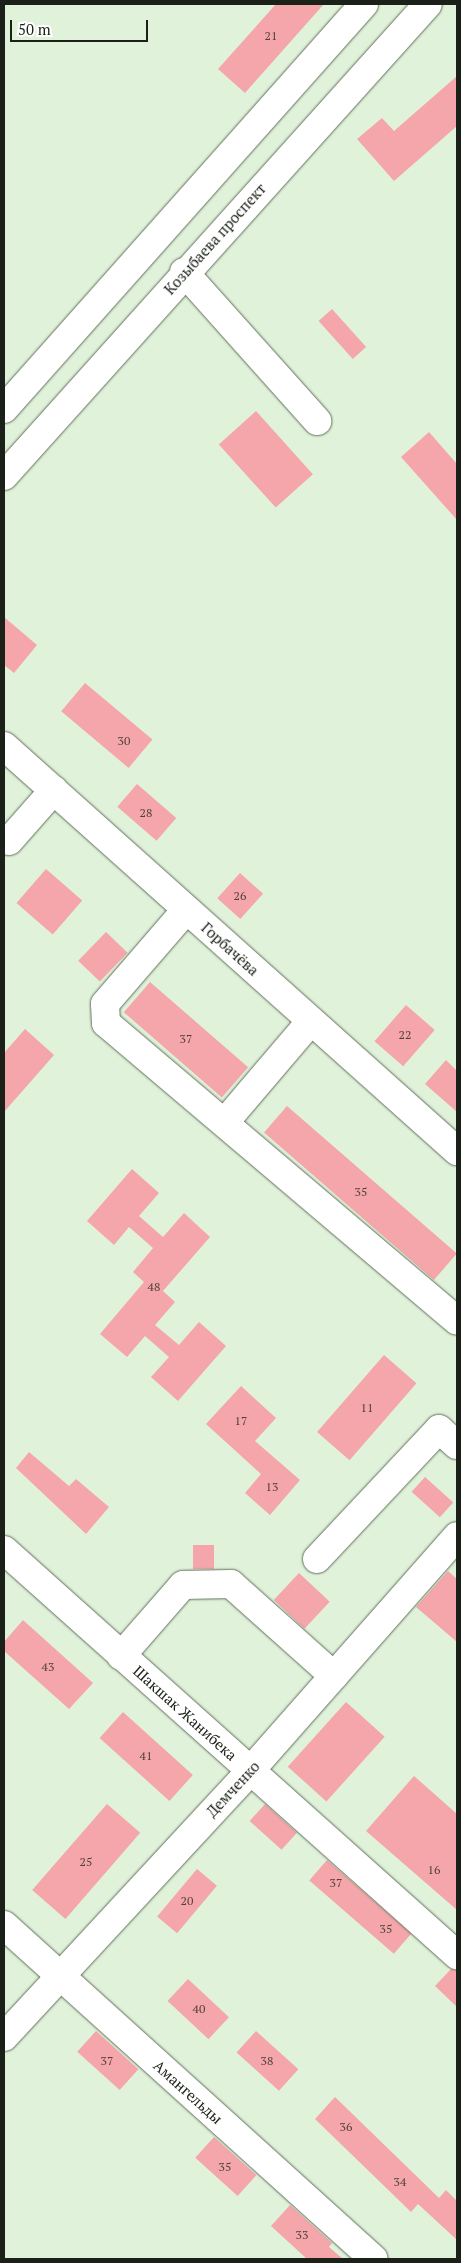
<!DOCTYPE html>
<meta charset="utf-8">
<style>
body{margin:0}
#map{position:relative;width:461px;height:2263px;overflow:hidden;background:#e1f2da;font-family:"PT Serif",serif}
div>[style]{position:absolute}
[style*='--x']{left:calc(var(--x)*1px);top:calc(var(--y)*1px);width:calc(var(--w)*1px);rotate:calc(var(--a)*1deg)}
.building>*{inset:0;background:#f4a6aa;transform-origin:0 0}
.roads{filter:drop-shadow(0 0 1px #61705b) drop-shadow(0 0 1px #61705b)}
.minor>*{height:28px;margin:-14px;padding:0 14px;transform-origin:14px;border-radius:14px;background:#fff}
span{translate:-50% -50%;white-space:nowrap;text-align:center;line-height:1.15;-webkit-text-stroke:4px #fff;paint-order:stroke}
.number-label{font-size:12px;color:#51423c}
.number-label span{-webkit-text-stroke-width:0}
.street-label{font-size:15px;color:#1b2118}
.frame{position:absolute;inset:0;border:5px solid #1b2118;pointer-events:none}
.scale{position:absolute;left:10px;top:20px;width:138px;height:22px;box-sizing:border-box;border:2px solid #1b2118;border-top:0;padding-left:6px;font-size:15px;line-height:18px;white-space:nowrap;color:#1b2118;-webkit-text-stroke:4px #fff;paint-order:stroke}
</style>
<div id="map">
<div class="building">
<div style="clip-path:polygon(276px 4px,324px 4px,245px 93px,218px 69px)"></div>
<div style="clip-path:polygon(457px 76px,457px 126px,394px 181px,357px 139px,382px 118px,394px 131px)"></div>
<div style="left:332px;top:309px;width:51px;height:18px;rotate:48deg"></div>
<div style="left:256px;top:411px;width:85px;height:50px;rotate:48deg"></div>
<div style="clip-path:polygon(429px 432px,457px 464px,457px 520px,401px 457px)"></div>
<div style="clip-path:polygon(4px 617px,37px 645px,14px 673px,4px 665px)"></div>
<div style="left:85px;top:683px;width:88px;height:37px;rotate:40deg"></div>
<div style="left:137px;top:784px;width:52px;height:30px;rotate:41deg"></div>
<div style="left:46px;top:869px;width:48px;height:45px;rotate:41deg"></div>
<div style="left:240px;top:873px;width:31px;height:34px;rotate:42deg"></div>
<div style="left:106px;top:932px;width:30px;height:40px;rotate:44deg"></div>
<div style="left:150px;top:982px;width:130px;height:40px;rotate:41deg"></div>
<div style="left:406px;top:1005px;width:38px;height:48px;rotate:41deg"></div>
<div style="clip-path:polygon(25px 1029px,54px 1055px,4px 1112px,4px 1053px)"></div>
<div style="clip-path:polygon(446px 1060px,457px 1071px,457px 1112px,425px 1084px)"></div>
<div style="left:287px;top:1106px;width:225px;height:35px;rotate:41deg"></div>
<div style="clip-path:polygon(132px 1169px,159px 1193px,139px 1216px,163px 1237px,184px 1213px,210px 1237px,163px 1291px,175px 1302px,155px 1325px,179px 1345px,199px 1322px,226px 1346px,178px 1401px,151px 1377px,169px 1357px,145px 1336px,127px 1357px,100px 1334px,144px 1282px,133px 1272px,153px 1248px,129px 1227px,114px 1245px,87px 1221px)"></div>
<div style="left:384px;top:1355px;width:43px;height:102px;rotate:41deg"></div>
<div style="clip-path:polygon(241px 1386px,276px 1418px,255px 1441px,300px 1480px,270px 1515px,245px 1493px,261px 1474px,206px 1424px)"></div>
<div style="clip-path:polygon(29px 1452px,69px 1486px,76px 1479px,109px 1507px,86px 1534px,16px 1468px)"></div>
<div style="left:425px;top:1477px;width:38px;height:20px;rotate:42deg"></div>
<div style="left:193px;top:1545px;width:21px;height:24px"></div>
<div style="clip-path:polygon(448px 1571px,457px 1579px,457px 1642px,416px 1607px)"></div>
<div style="left:299px;top:1573px;width:42px;height:37px;rotate:43deg"></div>
<div style="clip-path:polygon(23px 1620px,93px 1683px,69px 1709px,4px 1651px,4px 1642px)"></div>
<div style="left:346px;top:1702px;width:52px;height:87px;rotate:42deg"></div>
<div style="left:123px;top:1712px;width:94px;height:35px;rotate:42deg"></div>
<div style="clip-path:polygon(414px 1776px,457px 1814px,457px 1910px,366px 1831px)"></div>
<div style="left:107px;top:1804px;width:44px;height:114px;rotate:41deg"></div>
<div style="left:265px;top:1804px;width:43px;height:23px;rotate:42deg"></div>
<div style="left:327px;top:1860px;width:112px;height:27px;rotate:41deg"></div>
<div style="left:197px;top:1869px;width:26px;height:62px;rotate:40deg"></div>
<div style="clip-path:polygon(451px 1969px,457px 1970px,457px 2007px,435px 1986px)"></div>
<div style="left:188px;top:1979px;width:56px;height:30px;rotate:43deg"></div>
<div style="left:96px;top:2031px;width:57px;height:28px;rotate:42deg"></div>
<div style="left:256px;top:2031px;width:57px;height:29px;rotate:42deg"></div>
<div style="clip-path:polygon(335px 2097px,439px 2198px,446px 2190px,457px 2201px,457px 2240px,418px 2204px,411px 2212px,315px 2119px)"></div>
<div style="left:214px;top:2137px;width:57px;height:28px;rotate:42deg"></div>
<div style="clip-path:polygon(290px 2205px,332px 2243px,329px 2247px,343px 2259px,307px 2259px,271px 2226px)"></div>
</div>
<div class="roads">
<div class="minor">
<div style="--x:184;--y:272;--w:200;--a:48.2"></div>
<div style="--x:4;--y:409;--w:542;--a:-48.37"></div>
<div style="--x:4;--y:476;--w:634;--a:-48.07"></div>
<div style="--x:4;--y:746;--w:608;--a:41.8"></div>
<div style="--x:9;--y:841;--w:68;--a:-48.6"></div>
<div style="--x:186;--y:910;--w:124;--a:130.8"></div>
<div style="--x:105;--y:1004;--w:19;--a:87"></div>
<div style="--x:106;--y:1023;--w:460;--a:40.3"></div>
<div style="--x:225;--y:1122;--w:131;--a:-49.6"></div>
<div style="--x:4;--y:1550;--w:608;--a:41.8"></div>
<div style="--x:317;--y:1559;--w:178;--a:-46.8"></div>
<div style="--x:439;--y:1429;--w:24;--a:42"></div>
<div style="--x:121;--y:1656;--w:94;--a:-48.9"></div>
<div style="--x:183;--y:1585;--w:48;--a:-1.2"></div>
<div style="--x:231;--y:1584;--w:138;--a:41.8"></div>
<div style="--x:4;--y:1925;--w:498;--a:42.1"></div>
<div style="--x:4;--y:2037;--w:362;--a:-47.2"></div>
<div style="--x:250;--y:1771;--w:313;--a:-48.6"></div>
</div>
</div>
<div class="number-label">
<span style="left:271px;top:36px">21</span>
<span style="left:124px;top:741px">30</span>
<span style="left:146px;top:813px">28</span>
<span style="left:240px;top:896px">26</span>
<span style="left:405px;top:1035px">22</span>
<span style="left:186px;top:1039px">37</span>
<span style="left:361px;top:1192px">35</span>
<span style="left:154px;top:1287px">48</span>
<span style="left:367px;top:1408px">11</span>
<span style="left:241px;top:1421px">17</span>
<span style="left:272px;top:1487px">13</span>
<span style="left:48px;top:1667px">43</span>
<span style="left:146px;top:1756px">41</span>
<span style="left:86px;top:1862px">25</span>
<span style="left:434px;top:1870px">16</span>
<span style="left:336px;top:1883px">37</span>
<span style="left:187px;top:1901px">20</span>
<span style="left:386px;top:1929px">35</span>
<span style="left:199px;top:2009px">40</span>
<span style="left:107px;top:2061px">37</span>
<span style="left:267px;top:2061px">38</span>
<span style="left:346px;top:2127px">36</span>
<span style="left:225px;top:2167px">35</span>
<span style="left:400px;top:2182px">34</span>
<span style="left:302px;top:2235px">33</span>
</div>
<div class="street-label">
<span style="left:215px;top:239px;rotate:-48deg">Козыбаева проспект</span>
<span style="left:230px;top:949px;rotate:42deg">Горбачёва</span>
<span style="left:185px;top:1713px;rotate:42deg">Шакшак Жанибека</span>
<span style="left:233px;top:1789px;rotate:-47deg">Демченко</span>
<span style="left:188px;top:2092px;rotate:42deg">Амангельды</span>
</div>
<div class="frame"></div>
<div class="scale">50 m</div>
</div>
